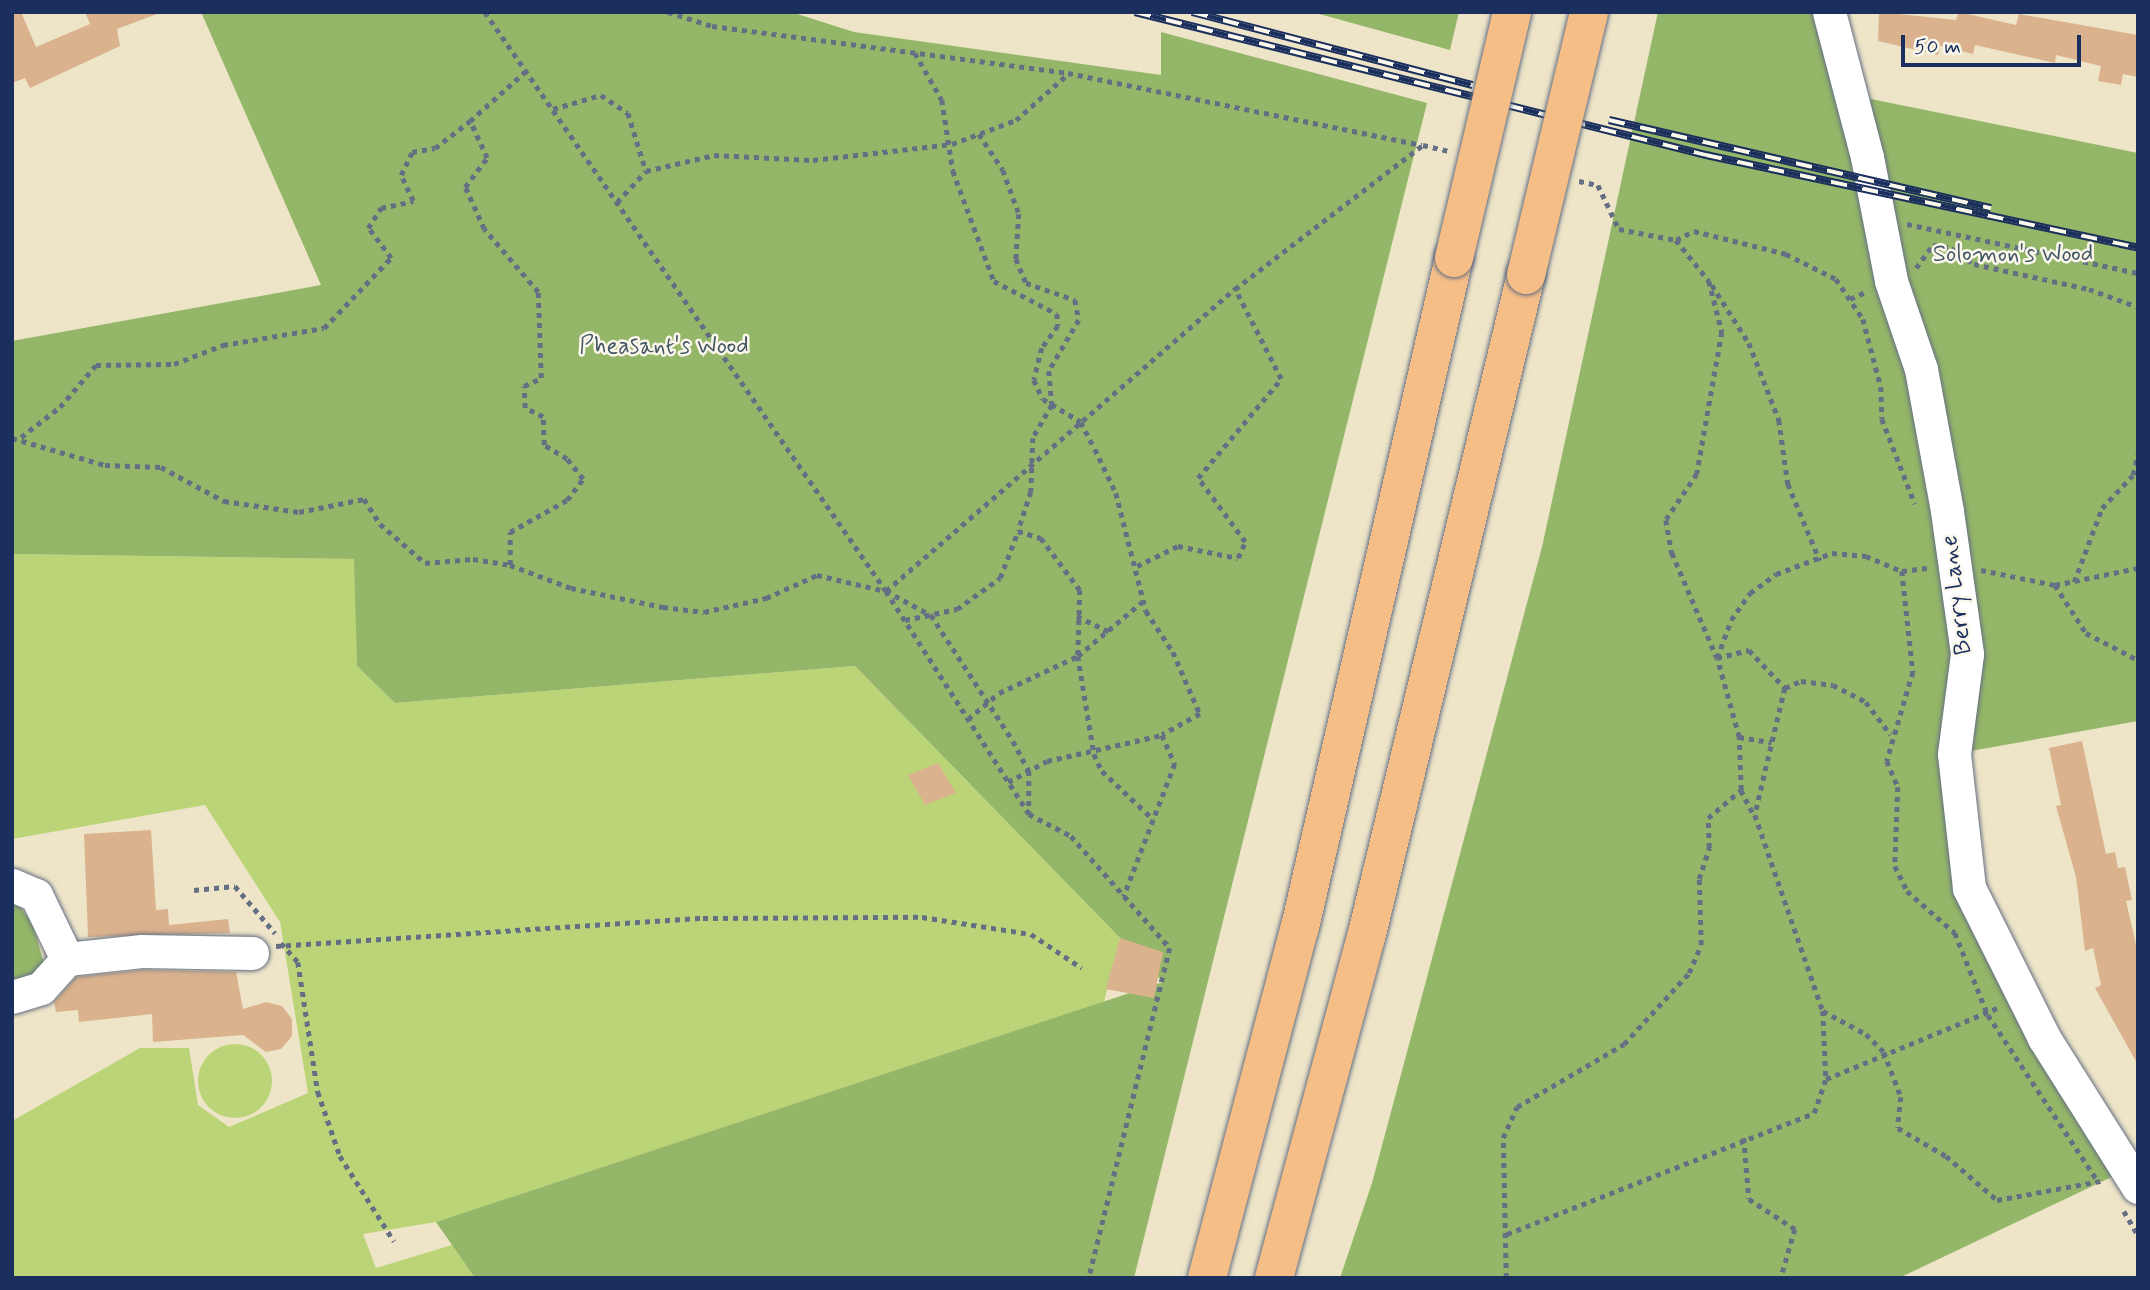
<!DOCTYPE html>
<style>
body{margin:0}
#map{position:relative;width:2150px;height:1290px;overflow:hidden;background:#eee5c8;font-family:Mynerve,sans-serif}
div>[style]{position:absolute}
[style*='--x']{left:calc(var(--x)*1px);top:calc(var(--y)*1px);width:calc(var(--w)*1px);rotate:calc(var(--a)*1deg)}
.green>*{inset:0;background:#bbd478}
.round{border-radius:50%}
.forest>*{inset:0;background:#94b668}
.building>*{inset:0;background:#dab28d}
.path>*{height:4.5px;margin-top:-2.25px;transform-origin:0;background:repeating-linear-gradient(90deg,#656f83 0 5px,transparent 0 10px)}
.roads{filter:drop-shadow(0 0 2px #656f83) drop-shadow(0 0 2px #656f83)}
.minor>*{height:33px;margin:-16.5px;padding:0 16.5px;transform-origin:16.5px;border-radius:16.5px;background:#fff}
.highway>*{height:38px;margin:-19px;padding:0 19px;transform-origin:19px;border-radius:19px;background:#f6be87}
.rail>*{height:8px;margin-top:-4px;transform-origin:0;background:repeating-linear-gradient(90deg,#fbf7ec 0 16px,#1b2f5e 0 32px);box-sizing:border-box;border-block:2px solid #1b2f5e}
.bridges{filter:drop-shadow(0 0 2px #656f83) drop-shadow(0 0 2px #656f83)}
.highway-bridge>*{height:38px;margin:-19px;padding:0 19px;transform-origin:19px;border-radius:19px;background:#f6be87}
span{translate:-50% -50%;white-space:nowrap;text-align:center;line-height:1.15;-webkit-text-stroke:5px #fbf7ec;paint-order:stroke}
.park-label{font-size:24px;color:#435864}
.street-label{font-size:24px;color:#1b2f5e}
.frame{position:absolute;inset:0;border:14px solid #1b2f5e;pointer-events:none}
.scale{position:absolute;left:1901px;top:35px;width:180px;height:32px;box-sizing:border-box;border:4px solid #1b2f5e;border-top:0;padding-left:9px;font-size:21px;line-height:24px;white-space:nowrap;color:#1b2f5e;-webkit-text-stroke:5px #fbf7ec;paint-order:stroke}
</style>
<div id="map">
<div class="green">
<div style="clip-path:polygon(12px 554px,355px 559px,357px 666px,395px 703px,855px 666px,1120px 938px,1104px 1002px,436px 1222px,363px 1234px,376px 1268px,452px 1245px,475px 1278px,12px 1278px,12px 1121px,140px 1048px,189px 1048px,198px 1105px,229px 1127px,308px 1093px,280px 922px,205px 805px,12px 839px)"></div>
<div class="round" style="left:198px;top:1044px;width:74px;height:74px"></div>
</div>
<div class="forest">
<div style="clip-path:polygon(201px 12px,791px 12px,854px 32px,1161px 75px,1161px 32px,1427px 103px,1134px 1278px,475px 1278px,436px 1222px,1163px 982px,855px 666px,395px 703px,357px 666px,354px 559px,12px 554px,12px 341px,321px 285px)"></div>
<div style="clip-path:polygon(1312px 12px,1459px 12px,1450px 50px)"></div>
<div style="clip-path:polygon(1658px 12px,1829px 12px,1851px 95px,2138px 153px,2138px 721px,1954px 754px,1969px 888px,2120px 1173px,1899px 1278px,1340px 1278px,1372px 1183px,1542px 547px)"></div>
<div style="clip-path:polygon(12px 897px,33px 924px,45px 968px,12px 992px)"></div>
</div>
<div class="building">
<div style="clip-path:polygon(12px 12px,21px 12px,36px 47px,90px 24px,85px 12px,157px 14px,117px 29px,120px 46px,30px 88px,25px 78px,12px 83px)"></div>
<div style="clip-path:polygon(1879px 12px,1956px 20px,1959px 12px,2016px 25px,2019px 14px,2138px 35px,2138px 77px,2123px 74px,2121px 85px,2098px 81px,2101px 66px,2056px 55px,2055px 63px,1975px 45px,1973px 54px,1940px 46px,1938px 55px,1878px 41px)"></div>
<div style="clip-path:polygon(2082px 741px,2106px 854px,2115px 852px,2118px 868px,2125px 867px,2132px 900px,2126px 901px,2138px 953px,2138px 1065px,2095px 988px,2101px 985px,2093px 948px,2085px 951px,2076px 877px,2056px 806px,2061px 805px,2049px 748px)"></div>
<div style="clip-path:polygon(938px 763px,956px 793px,925px 805px,908px 775px)"></div>
<div style="clip-path:polygon(151px 830px,156px 910px,168px 909px,169px 925px,228px 919px,230px 933px,88px 937px,84px 834px)"></div>
<div style="clip-path:polygon(1120px 938px,1163px 952px,1154px 998px,1106px 989px)"></div>
<div style="clip-path:polygon(143px 970px,236px 972px,243px 1009px,266px 1002px,282px 1006px,292px 1019px,292px 1036px,281px 1049px,266px 1052px,243px 1035px,153px 1042px,152px 1014px,79px 1022px,78px 1010px,56px 1012px,54px 1002px,76px 977px)"></div>
</div>
<div class="path">
<div style="--x:485;--y:12;--w:704;--a:55.29"></div>
<div style="--x:886;--y:591;--w:265;--a:57.3"></div>
<div style="--x:1029;--y:814;--w:47;--a:27.6"></div>
<div style="--x:1071;--y:836;--w:149;--a:48.5"></div>
<div style="--x:1170;--y:948;--w:340;--a:103.8"></div>
<div style="--x:668;--y:12;--w:46;--a:17.7"></div>
<div style="--x:712;--y:26;--w:359;--a:7.5"></div>
<div style="--x:1068;--y:73;--w:361;--a:11.5"></div>
<div style="--x:915;--y:53;--w:54;--a:60.1"></div>
<div style="--x:942;--y:100;--w:72;--a:81.2"></div>
<div style="--x:953;--y:171;--w:117;--a:69.6"></div>
<div style="--x:994;--y:281;--w:71;--a:27.6"></div>
<div style="--x:1057;--y:314;--w:12;--a:85"></div>
<div style="--x:1058;--y:326;--w:27;--a:126"></div>
<div style="--x:1042;--y:348;--w:33;--a:104"></div>
<div style="--x:1034;--y:380;--w:21;--a:65"></div>
<div style="--x:1043;--y:399;--w:44;--a:31.2"></div>
<div style="--x:1081;--y:422;--w:30;--a:63"></div>
<div style="--x:1095;--y:449;--w:49;--a:64.5"></div>
<div style="--x:1116;--y:493;--w:122;--a:75.7"></div>
<div style="--x:1146;--y:611;--w:49;--a:56.6"></div>
<div style="--x:1173;--y:652;--w:68;--a:66.5"></div>
<div style="--x:1200;--y:714;--w:43;--a:151.1"></div>
<div style="--x:1162;--y:735;--w:32;--a:66"></div>
<div style="--x:1175;--y:764;--w:142;--a:111.1"></div>
<div style="--x:553;--y:109;--w:50;--a:-16.3"></div>
<div style="--x:601;--y:95;--w:32;--a:34"></div>
<div style="--x:628;--y:113;--w:61;--a:72.8"></div>
<div style="--x:979;--y:134;--w:43;--a:56.3"></div>
<div style="--x:1003;--y:170;--w:47;--a:70"></div>
<div style="--x:1019;--y:214;--w:45;--a:93.8"></div>
<div style="--x:1016;--y:259;--w:26;--a:67"></div>
<div style="--x:1026;--y:283;--w:52;--a:19.1"></div>
<div style="--x:1075;--y:300;--w:20;--a:79"></div>
<div style="--x:1079;--y:320;--w:59;--a:120.5"></div>
<div style="--x:1049;--y:371;--w:34;--a:85"></div>
<div style="--x:1052;--y:405;--w:38;--a:120"></div>
<div style="--x:1033;--y:438;--w:54;--a:92.1"></div>
<div style="--x:1031;--y:492;--w:41;--a:108.4"></div>
<div style="--x:1018;--y:531;--w:24;--a:17"></div>
<div style="--x:1041;--y:538;--w:65;--a:53.1"></div>
<div style="--x:1080;--y:590;--w:66;--a:91.7"></div>
<div style="--x:1078;--y:656;--w:99;--a:80.7"></div>
<div style="--x:1094;--y:754;--w:19;--a:65"></div>
<div style="--x:1102;--y:771;--w:71;--a:43.3"></div>
<div style="--x:1579;--y:181;--w:19;--a:12"></div>
<div style="--x:1598;--y:185;--w:49;--a:64.5"></div>
<div style="--x:1619;--y:229;--w:58;--a:10.9"></div>
<div style="--x:1676;--y:240;--w:53;--a:51.2"></div>
<div style="--x:1709;--y:281;--w:53;--a:75.7"></div>
<div style="--x:1722;--y:332;--w:144;--a:100"></div>
<div style="--x:1697;--y:474;--w:55;--a:124"></div>
<div style="--x:1666;--y:520;--w:34;--a:80"></div>
<div style="--x:1672;--y:553;--w:114;--a:66.8"></div>
<div style="--x:1717;--y:658;--w:33;--a:-14"></div>
<div style="--x:1749;--y:650;--w:52;--a:46.5"></div>
<div style="--x:1785;--y:688;--w:130;--a:103.3"></div>
<div style="--x:1755;--y:815;--w:207;--a:70.9"></div>
<div style="--x:1823;--y:1011;--w:49;--a:28.1"></div>
<div style="--x:1866;--y:1034;--w:25;--a:45"></div>
<div style="--x:1884;--y:1052;--w:48;--a:69.3"></div>
<div style="--x:1901;--y:1097;--w:31;--a:96"></div>
<div style="--x:1898;--y:1128;--w:56;--a:30.3"></div>
<div style="--x:1946;--y:1156;--w:67;--a:40.8"></div>
<div style="--x:1997;--y:1200;--w:106;--a:-10.4"></div>
<div style="--x:617;--y:202;--w:42;--a:-46.9"></div>
<div style="--x:646;--y:171;--w:70;--a:-13.2"></div>
<div style="--x:714;--y:155;--w:99;--a:2.9"></div>
<div style="--x:813;--y:160;--w:140;--a:-6.6"></div>
<div style="--x:952;--y:144;--w:68;--a:-20.6"></div>
<div style="--x:1016;--y:120;--w:69;--a:-41.5"></div>
<div style="--x:1907;--y:224;--w:236;--a:12"></div>
<div style="--x:1676;--y:240;--w:20;--a:-27"></div>
<div style="--x:1694;--y:231;--w:95;--a:14"></div>
<div style="--x:1786;--y:254;--w:56;--a:26.6"></div>
<div style="--x:1836;--y:279;--w:48;--a:56"></div>
<div style="--x:1863;--y:319;--w:70;--a:75.2"></div>
<div style="--x:1881;--y:387;--w:32;--a:88"></div>
<div style="--x:1882;--y:419;--w:91;--a:68.8"></div>
<div style="--x:1916;--y:268;--w:29;--a:-54"></div>
<div style="--x:1933;--y:245;--w:18;--a:9"></div>
<div style="--x:1951;--y:248;--w:28;--a:35"></div>
<div style="--x:1974;--y:264;--w:118;--a:12.3"></div>
<div style="--x:2089;--y:289;--w:52;--a:20.2"></div>
<div style="--x:1712;--y:285;--w:69;--a:57.5"></div>
<div style="--x:1749;--y:343;--w:83;--a:68.7"></div>
<div style="--x:1779;--y:420;--w:65;--a:82"></div>
<div style="--x:1788;--y:484;--w:83;--a:67.4"></div>
<div style="--x:1850;--y:299;--w:17;--a:-24"></div>
<div style="--x:21;--y:437;--w:49;--a:-37.6"></div>
<div style="--x:60;--y:407;--w:55;--a:-49.4"></div>
<div style="--x:96;--y:365;--w:78;--a:-0.7"></div>
<div style="--x:174;--y:364;--w:53;--a:-21.2"></div>
<div style="--x:223;--y:345;--w:102;--a:-9.6"></div>
<div style="--x:324;--y:328;--w:97;--a:-46.3"></div>
<div style="--x:391;--y:258;--w:38;--a:-127"></div>
<div style="--x:368;--y:228;--w:24;--a:-57"></div>
<div style="--x:381;--y:208;--w:33;--a:-12"></div>
<div style="--x:413;--y:201;--w:29;--a:-115"></div>
<div style="--x:401;--y:175;--w:25;--a:-64"></div>
<div style="--x:412;--y:152;--w:23;--a:-10"></div>
<div style="--x:435;--y:148;--w:44;--a:-37.6"></div>
<div style="--x:12;--y:438;--w:97;--a:16.2"></div>
<div style="--x:105;--y:465;--w:56;--a:2"></div>
<div style="--x:161;--y:467;--w:72;--a:28.4"></div>
<div style="--x:224;--y:501;--w:76;--a:8.3"></div>
<div style="--x:299;--y:512;--w:66;--a:-11.3"></div>
<div style="--x:364;--y:499;--w:30;--a:57"></div>
<div style="--x:380;--y:524;--w:60;--a:40.9"></div>
<div style="--x:425;--y:563;--w:48;--a:-4.8"></div>
<div style="--x:473;--y:559;--w:37;--a:9"></div>
<div style="--x:510;--y:565;--w:65;--a:20.7"></div>
<div style="--x:571;--y:588;--w:94;--a:11.7"></div>
<div style="--x:663;--y:607;--w:41;--a:7"></div>
<div style="--x:704;--y:612;--w:64;--a:-12.7"></div>
<div style="--x:766;--y:598;--w:56;--a:-24.3"></div>
<div style="--x:817;--y:575;--w:71;--a:13.1"></div>
<div style="--x:886;--y:591;--w:51;--a:28.1"></div>
<div style="--x:931;--y:615;--w:150;--a:56.9"></div>
<div style="--x:1013;--y:741;--w:34;--a:62"></div>
<div style="--x:1029;--y:771;--w:42;--a:90"></div>
<div style="--x:510;--y:565;--w:33;--a:-90"></div>
<div style="--x:510;--y:532;--w:65;--a:-29.3"></div>
<div style="--x:567;--y:500;--w:26;--a:-53"></div>
<div style="--x:583;--y:479;--w:26;--a:-129"></div>
<div style="--x:567;--y:459;--w:27;--a:-149"></div>
<div style="--x:544;--y:445;--w:28;--a:-92"></div>
<div style="--x:543;--y:417;--w:20;--a:-153"></div>
<div style="--x:525;--y:408;--w:22;--a:-93"></div>
<div style="--x:524;--y:386;--w:19;--a:-25"></div>
<div style="--x:541;--y:378;--w:86;--a:-92"></div>
<div style="--x:538;--y:292;--w:83;--a:-130.6"></div>
<div style="--x:484;--y:229;--w:46;--a:-114.3"></div>
<div style="--x:465;--y:187;--w:36;--a:-53"></div>
<div style="--x:487;--y:158;--w:41;--a:-114.7"></div>
<div style="--x:470;--y:121;--w:75;--a:-41.8"></div>
<div style="--x:1137;--y:566;--w:46;--a:-26"></div>
<div style="--x:1178;--y:546;--w:61;--a:11.3"></div>
<div style="--x:1238;--y:558;--w:17;--a:-66"></div>
<div style="--x:1245;--y:542;--w:79;--a:-126.3"></div>
<div style="--x:1198;--y:478;--w:129;--a:-50"></div>
<div style="--x:1281;--y:379;--w:101;--a:-117.1"></div>
<div style="--x:1981;--y:570;--w:76;--a:11.5"></div>
<div style="--x:2055;--y:585;--w:85;--a:-11.6"></div>
<div style="--x:1902;--y:571;--w:102;--a:83.8"></div>
<div style="--x:1913;--y:672;--w:93;--a:106.3"></div>
<div style="--x:1887;--y:761;--w:28;--a:67"></div>
<div style="--x:1898;--y:787;--w:79;--a:92.2"></div>
<div style="--x:1895;--y:866;--w:28;--a:64"></div>
<div style="--x:1907;--y:891;--w:64;--a:41.2"></div>
<div style="--x:1955;--y:933;--w:88;--a:68.1"></div>
<div style="--x:1988;--y:1015;--w:196;--a:56.5"></div>
<div style="--x:2074;--y:582;--w:79;--a:-69.3"></div>
<div style="--x:2102;--y:508;--w:45;--a:-46.8"></div>
<div style="--x:2133;--y:475;--w:22;--a:-77"></div>
<div style="--x:2055;--y:585;--w:57;--a:57.1"></div>
<div style="--x:2086;--y:633;--w:59;--a:27.4"></div>
<div style="--x:886;--y:591;--w:462;--a:-40.9"></div>
<div style="--x:1235;--y:289;--w:237;--a:-37.5"></div>
<div style="--x:1423;--y:145;--w:26;--a:13"></div>
<div style="--x:1077;--y:616;--w:37;--a:26"></div>
<div style="--x:905;--y:620;--w:53;--a:-11.9"></div>
<div style="--x:957;--y:609;--w:53;--a:-35.8"></div>
<div style="--x:1000;--y:578;--w:50;--a:-69"></div>
<div style="--x:1785;--y:688;--w:17;--a:-24"></div>
<div style="--x:1801;--y:681;--w:32;--a:7"></div>
<div style="--x:1833;--y:685;--w:37;--a:27"></div>
<div style="--x:1866;--y:702;--w:41;--a:52.9"></div>
<div style="--x:968;--y:719;--w:40;--a:-40"></div>
<div style="--x:999;--y:693;--w:87;--a:-25.1"></div>
<div style="--x:1078;--y:656;--w:85;--a:-40.2"></div>
<div style="--x:1739;--y:737;--w:33;--a:9"></div>
<div style="--x:1008;--y:782;--w:44;--a:-28.3"></div>
<div style="--x:1047;--y:761;--w:118;--a:-12.7"></div>
<div style="--x:1741;--y:790;--w:30;--a:63"></div>
<div style="--x:194;--y:890;--w:41;--a:-5.6"></div>
<div style="--x:235;--y:886;--w:62;--a:49.6"></div>
<div style="--x:281;--y:943;--w:25;--a:48"></div>
<div style="--x:298;--y:962;--w:132;--a:81.3"></div>
<div style="--x:318;--y:1092;--w:68;--a:71"></div>
<div style="--x:340;--y:1156;--w:101;--a:57.6"></div>
<div style="--x:276;--y:946;--w:428;--a:-3.8"></div>
<div style="--x:703;--y:918;--w:219;--a:-0.3"></div>
<div style="--x:922;--y:917;--w:110;--a:8.9"></div>
<div style="--x:1031;--y:934;--w:61;--a:33.7"></div>
<div style="--x:1823;--y:1011;--w:68;--a:87.5"></div>
<div style="--x:1744;--y:1138;--w:61;--a:85.3"></div>
<div style="--x:1749;--y:1199;--w:55;--a:33.1"></div>
<div style="--x:1795;--y:1229;--w:51;--a:105.9"></div>
<div style="--x:2124;--y:1211;--w:28;--a:60"></div>
<div style="--x:1507;--y:1234;--w:330;--a:-21.5"></div>
<div style="--x:1814;--y:1113;--w:36;--a:-71"></div>
<div style="--x:1826;--y:1079;--w:185;--a:-22.5"></div>
<div style="--x:1506;--y:1278;--w:140;--a:-91.2"></div>
<div style="--x:1503;--y:1138;--w:34;--a:-66"></div>
<div style="--x:1517;--y:1107;--w:124;--a:-30.5"></div>
<div style="--x:1624;--y:1044;--w:96;--a:-47.5"></div>
<div style="--x:1689;--y:973;--w:30;--a:-67"></div>
<div style="--x:1701;--y:945;--w:66;--a:-91.7"></div>
<div style="--x:1699;--y:879;--w:33;--a:-72"></div>
<div style="--x:1709;--y:848;--w:30;--a:-92"></div>
<div style="--x:1708;--y:818;--w:43;--a:-40.3"></div>
<div style="--x:1741;--y:790;--w:53;--a:-92.2"></div>
<div style="--x:1739;--y:737;--w:82;--a:-105.6"></div>
<div style="--x:1717;--y:658;--w:40;--a:-69.8"></div>
<div style="--x:1731;--y:620;--w:33;--a:-55"></div>
<div style="--x:1750;--y:593;--w:32;--a:-36"></div>
<div style="--x:1776;--y:574;--w:60;--a:-20.6"></div>
<div style="--x:1832;--y:553;--w:34;--a:5"></div>
<div style="--x:1866;--y:556;--w:39;--a:23"></div>
<div style="--x:1902;--y:571;--w:25;--a:-7"></div>
</div>
<div class="roads">
<div class="minor">
<div style="--x:1829;--y:12;--w:150;--a:75.3"></div>
<div style="--x:1867;--y:157;--w:126;--a:79"></div>
<div style="--x:1891;--y:281;--w:93;--a:71.2"></div>
<div style="--x:1921;--y:369;--w:144;--a:79.6"></div>
<div style="--x:1947;--y:511;--w:144;--a:82"></div>
<div style="--x:1967;--y:654;--w:101;--a:97.4"></div>
<div style="--x:1954;--y:754;--w:135;--a:83.6"></div>
<div style="--x:1969;--y:888;--w:168;--a:63.4"></div>
<div style="--x:2044;--y:1038;--w:176;--a:57.8"></div>
<div style="--x:12;--y:885;--w:26;--a:23"></div>
<div style="--x:36;--y:895;--w:71;--a:64.2"></div>
<div style="--x:67;--y:959;--w:75;--a:-6.1"></div>
<div style="--x:142;--y:951;--w:110;--a:1"></div>
<div style="--x:12;--y:997;--w:30;--a:-17"></div>
<div style="--x:41;--y:988;--w:39;--a:-48"></div>
</div>
<div class="highway">
<div style="--x:1207;--y:1278;--w:363;--a:-75.2"></div>
<div style="--x:1300;--y:927;--w:686;--a:-77.04"></div>
<div style="--x:1274;--y:1278;--w:352;--a:-74.9"></div>
<div style="--x:1366;--y:938;--w:682;--a:-76.43"></div>
</div>
</div>
<div class="rail">
<div style="--x:1135;--y:12;--w:589;--a:14.06"></div>
<div style="--x:1706;--y:155;--w:442;--a:12.1"></div>
<div style="--x:1192;--y:12;--w:290;--a:14.6"></div>
<div style="--x:1609;--y:120;--w:392;--a:13"></div>
</div>
<div class="bridges">
<div class="highway-bridge">
<div style="--x:1454;--y:258;--w:253;--a:-76.7"></div>
<div style="--x:1526;--y:275;--w:270;--a:-76.5"></div>
</div>
</div>
<div class="park-label">
<span style="left:2013px;top:255px">Solomon's Wood</span>
<span style="left:664px;top:347px">Pheasant's Wood</span>
</div>
<div class="street-label">
<span style="left:1957px;top:595px;rotate:-97deg">Berry Lane</span>
</div>
<div class="frame"></div>
<div class="scale">50 m</div>
</div>
